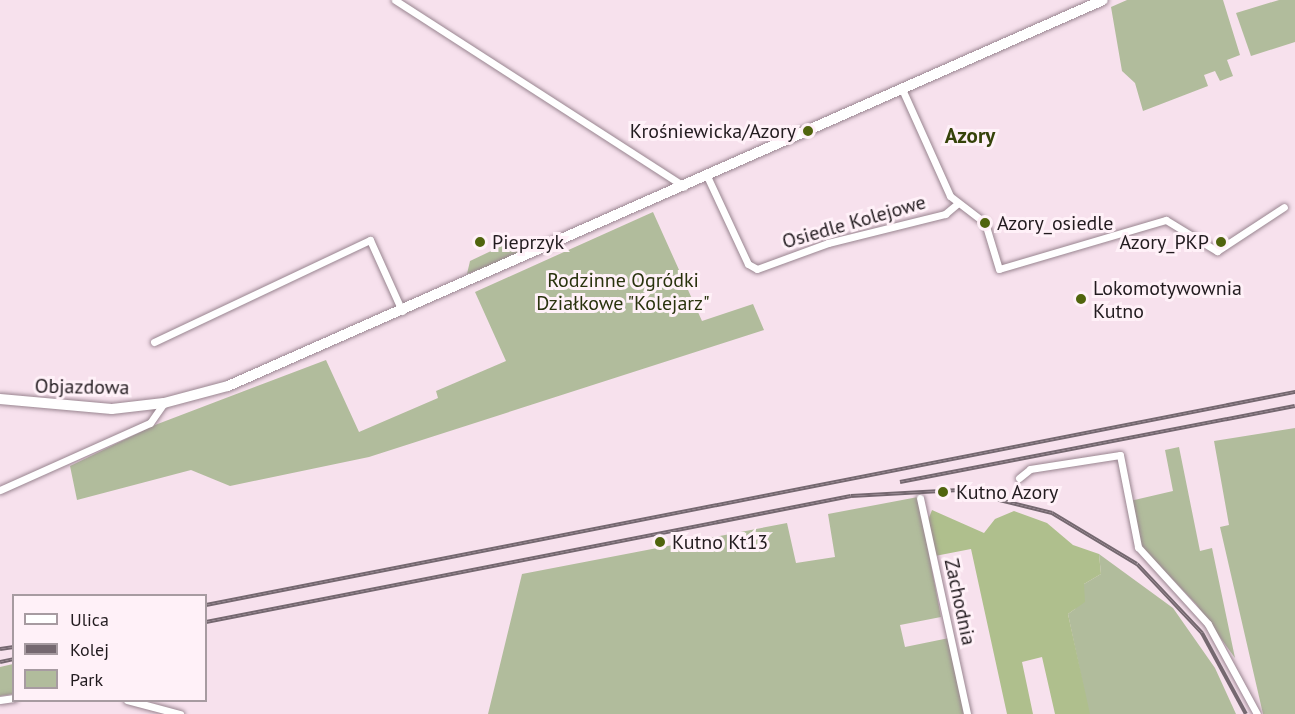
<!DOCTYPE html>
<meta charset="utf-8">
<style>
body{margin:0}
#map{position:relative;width:1295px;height:714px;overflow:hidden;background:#f7e1ed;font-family:"PT Sans",sans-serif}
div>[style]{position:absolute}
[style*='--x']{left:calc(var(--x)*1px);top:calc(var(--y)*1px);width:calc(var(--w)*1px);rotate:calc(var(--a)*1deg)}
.green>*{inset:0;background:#b1bc9c}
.forest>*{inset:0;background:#afbf8d}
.roads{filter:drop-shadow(0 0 2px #998590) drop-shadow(0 0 2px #998590)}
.minor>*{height:7px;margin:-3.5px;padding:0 3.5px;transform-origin:3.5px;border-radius:3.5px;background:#fff}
.primary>*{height:10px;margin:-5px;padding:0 5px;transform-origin:5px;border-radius:5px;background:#fff}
.rail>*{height:4px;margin-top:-2px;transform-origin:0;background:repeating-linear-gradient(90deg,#fff1f8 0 4.5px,#756870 0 9px);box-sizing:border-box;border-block:2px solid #756870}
.dots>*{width:16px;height:16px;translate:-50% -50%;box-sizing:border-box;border:3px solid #fff1f8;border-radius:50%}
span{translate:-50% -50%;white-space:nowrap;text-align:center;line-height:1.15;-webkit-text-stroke:6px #fff1f8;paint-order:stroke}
.poi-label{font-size:20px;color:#221b1f}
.right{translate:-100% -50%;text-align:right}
.left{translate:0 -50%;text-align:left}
.street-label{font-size:20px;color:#221b1f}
.park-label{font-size:20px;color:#29330d}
.neighbourhood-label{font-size:21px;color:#354209;font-weight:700}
.legend{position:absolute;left:12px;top:594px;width:195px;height:108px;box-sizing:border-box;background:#fff1f8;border:2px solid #a79ba1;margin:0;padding:8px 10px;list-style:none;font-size:18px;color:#221b1f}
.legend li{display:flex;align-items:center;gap:12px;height:30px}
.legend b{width:30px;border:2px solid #a79ba1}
</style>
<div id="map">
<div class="green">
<div style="clip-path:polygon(1127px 0,1223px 0,1240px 55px,1227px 60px,1233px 76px,1220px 81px,1215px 71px,1204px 75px,1208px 86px,1143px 111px,1135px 83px,1122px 71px,1111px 7px)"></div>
<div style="clip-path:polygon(1279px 0,1295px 0,1295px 42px,1251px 56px,1236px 13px)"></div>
<div style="clip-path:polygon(653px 212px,702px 321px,753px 304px,764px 330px,369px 457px,230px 486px,191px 470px,77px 500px,70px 466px,155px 425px,326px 360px,359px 432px,438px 398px,436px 391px,506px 361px,475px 292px)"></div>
<div style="clip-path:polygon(510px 242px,520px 247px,518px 255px,467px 274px,470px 261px)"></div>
<div style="clip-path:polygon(1295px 428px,1295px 714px,1263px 714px,1220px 527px,1229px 525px,1214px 441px)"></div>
<div style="clip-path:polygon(1179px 447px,1200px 551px,1212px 548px,1235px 658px,1196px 604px,1138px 543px,1130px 501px,1173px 491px,1165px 450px)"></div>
<div style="clip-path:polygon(918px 497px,941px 617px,900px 625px,905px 647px,949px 638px,965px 714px,488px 714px,522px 574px,787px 523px,796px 563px,835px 557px,828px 514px)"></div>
<div style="clip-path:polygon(1099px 554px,1173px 608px,1215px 668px,1236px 714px,1089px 714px,1068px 614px,1075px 609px,1084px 584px,1101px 574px)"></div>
<div style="clip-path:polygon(13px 664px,13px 694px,0 696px,0 667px)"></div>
</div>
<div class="forest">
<div style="clip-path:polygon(932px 510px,984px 533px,995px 519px,1014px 511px,1047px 523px,1073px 545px,1099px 554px,1101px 574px,1084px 584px,1085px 602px,1068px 614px,1090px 714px,1055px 714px,1042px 657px,1022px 662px,1033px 714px,1007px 714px,971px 549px,935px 556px,927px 523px)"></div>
</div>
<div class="roads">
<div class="minor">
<div style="--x:395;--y:0;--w:344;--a:32.8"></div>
<div style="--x:902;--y:89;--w:117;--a:65.8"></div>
<div style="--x:950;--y:196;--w:44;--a:37.6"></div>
<div style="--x:985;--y:223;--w:48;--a:73.1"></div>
<div style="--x:999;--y:269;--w:174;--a:-16.4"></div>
<div style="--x:1166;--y:220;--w:60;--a:31.3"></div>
<div style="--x:1217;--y:251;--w:80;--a:-33.3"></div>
<div style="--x:707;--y:176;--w:97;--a:65"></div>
<div style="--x:748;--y:264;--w:10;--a:29"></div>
<div style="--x:757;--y:269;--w:76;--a:-20.1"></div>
<div style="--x:828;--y:243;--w:121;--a:-13.9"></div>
<div style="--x:945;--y:214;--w:17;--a:-40"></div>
<div style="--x:154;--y:342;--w:239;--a:-25.3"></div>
<div style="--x:370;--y:240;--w:78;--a:65.7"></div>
<div style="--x:1019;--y:478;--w:14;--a:-39"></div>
<div style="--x:1030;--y:469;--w:91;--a:-8.8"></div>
<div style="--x:1120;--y:455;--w:94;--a:78.9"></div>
<div style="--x:1138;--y:547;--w:104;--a:47.7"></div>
<div style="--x:1208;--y:624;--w:102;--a:61.4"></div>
<div style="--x:0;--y:490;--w:164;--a:-24.1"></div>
<div style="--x:150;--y:423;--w:24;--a:-55"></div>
<div style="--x:920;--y:498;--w:221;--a:77.7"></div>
<div style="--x:0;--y:700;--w:14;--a:-8"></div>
<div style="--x:127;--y:700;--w:55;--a:14.8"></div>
</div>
<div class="primary">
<div style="--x:0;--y:399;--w:112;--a:5.1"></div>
<div style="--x:112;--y:409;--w:52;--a:-6.6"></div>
<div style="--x:164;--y:403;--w:66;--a:-14.9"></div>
<div style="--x:228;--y:386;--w:956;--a:-23.8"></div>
</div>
</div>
<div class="rail">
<div style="--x:900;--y:482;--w:402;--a:-10.9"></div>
<div style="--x:206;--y:605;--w:1110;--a:-11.07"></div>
<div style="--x:206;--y:622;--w:657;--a:-11.05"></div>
<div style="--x:851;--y:496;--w:108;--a:-3.2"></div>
<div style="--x:959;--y:490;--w:96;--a:13.9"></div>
<div style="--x:1052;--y:513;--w:99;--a:31"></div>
<div style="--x:1137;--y:564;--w:95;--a:46.7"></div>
<div style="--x:1202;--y:633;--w:92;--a:61.5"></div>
<div style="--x:0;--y:649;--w:14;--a:-8"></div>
<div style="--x:0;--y:662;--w:14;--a:-12"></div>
</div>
<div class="dots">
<div style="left:808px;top:131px;background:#50640d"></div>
<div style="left:985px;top:223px;background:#50640d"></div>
<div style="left:480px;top:242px;background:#50640d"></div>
<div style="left:1221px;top:242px;background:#50640d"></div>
<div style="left:1081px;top:299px;background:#50640d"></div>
<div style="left:943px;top:492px;background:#50640d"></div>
<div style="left:660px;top:542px;background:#50640d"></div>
</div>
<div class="poi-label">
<span class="right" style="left:796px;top:131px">Krośniewicka/Azory</span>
<span class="left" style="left:997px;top:223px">Azory_osiedle</span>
<span class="left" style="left:492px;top:242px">Pieprzyk</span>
<span class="right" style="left:1209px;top:242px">Azory_PKP</span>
<span class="left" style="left:1093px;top:300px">Lokomotywownia<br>Kutno</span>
<span class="left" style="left:956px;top:492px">Kutno Azory</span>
<span class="left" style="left:672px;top:542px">Kutno Kt13</span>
</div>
<div class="street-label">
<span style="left:854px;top:222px;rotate:-16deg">Osiedle Kolejowe</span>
<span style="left:82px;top:387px;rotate:1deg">Objazdowa</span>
<span style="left:960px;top:602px;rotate:78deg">Zachodnia</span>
</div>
<div class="park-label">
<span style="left:623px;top:292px">Rodzinne Ogródki<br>Działkowe "Kolejarz"</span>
</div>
<div class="neighbourhood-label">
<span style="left:970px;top:136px">Azory</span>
</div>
<ul class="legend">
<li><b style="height:8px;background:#fff"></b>Ulica</li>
<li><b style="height:8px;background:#756870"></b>Kolej</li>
<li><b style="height:16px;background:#b1bc9c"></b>Park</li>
</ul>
</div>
